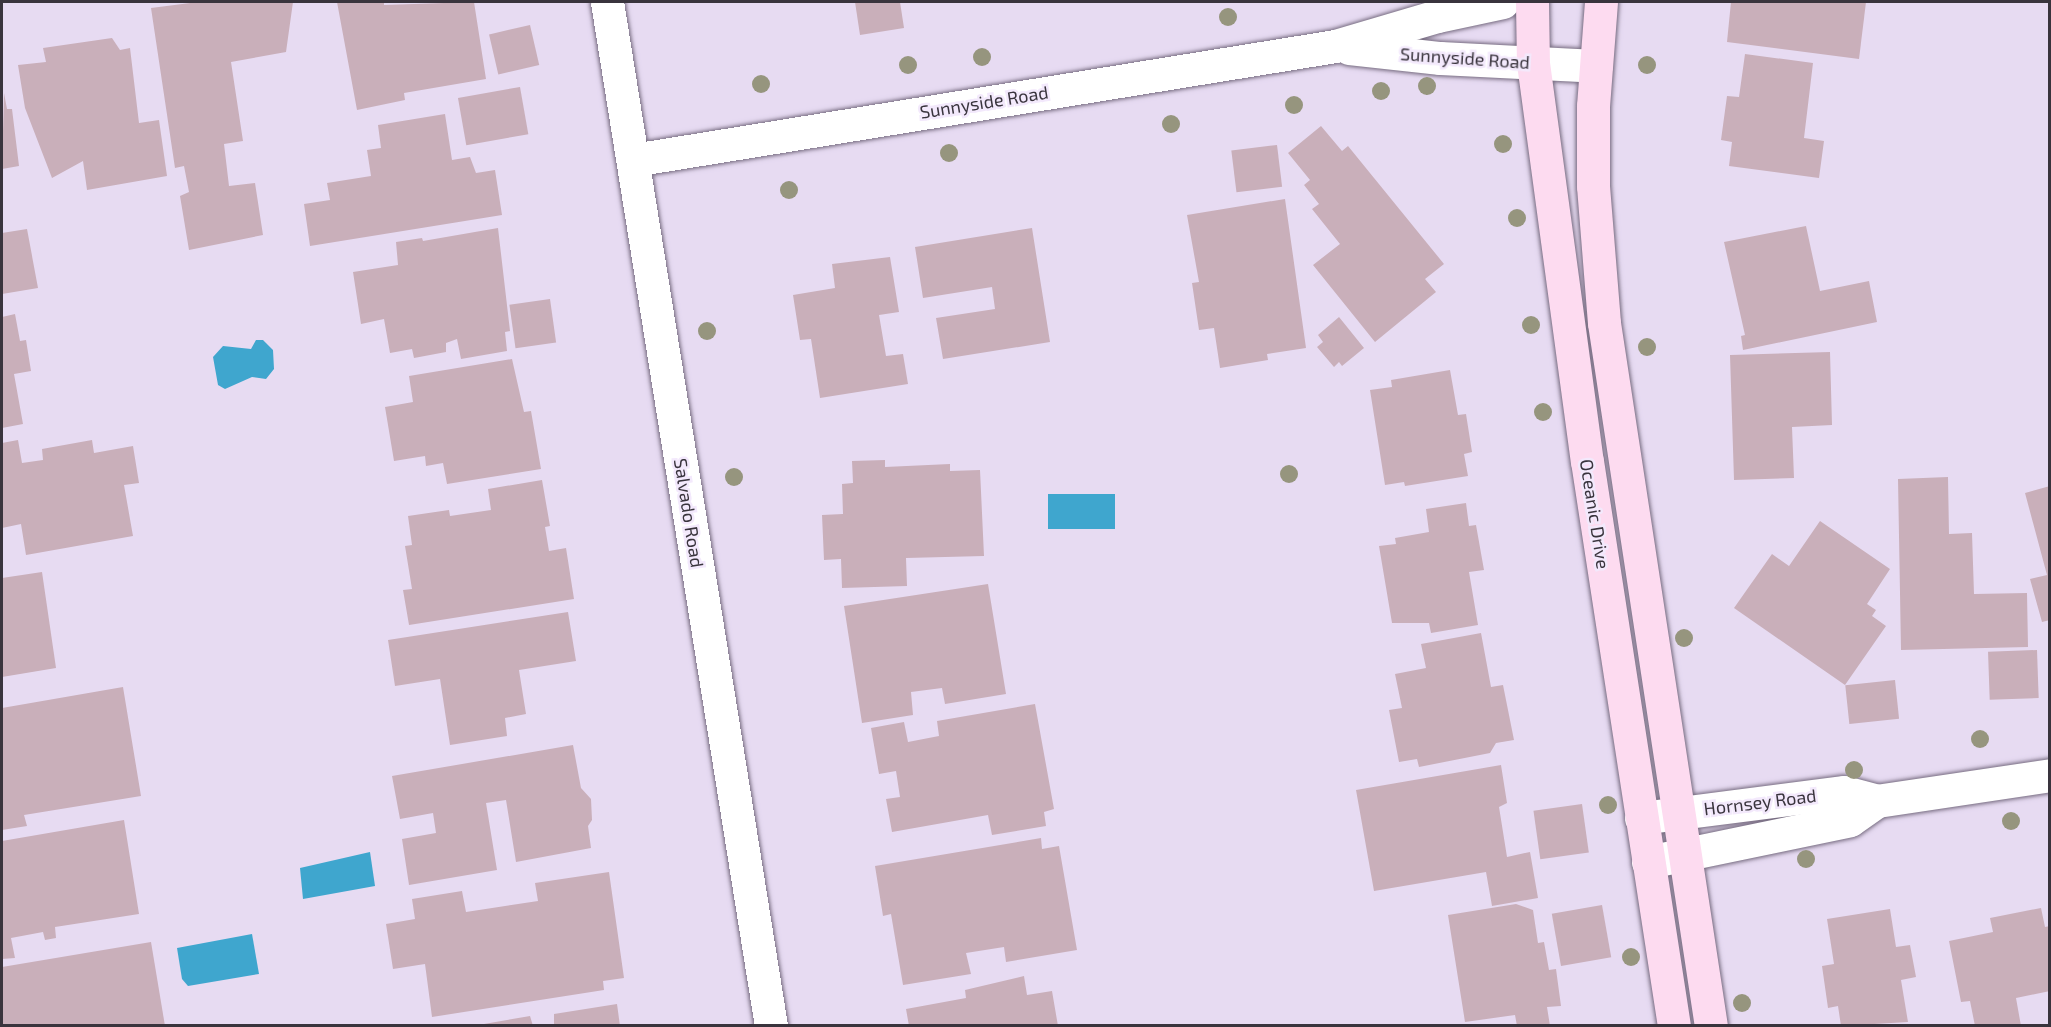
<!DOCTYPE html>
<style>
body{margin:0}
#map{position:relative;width:2051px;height:1027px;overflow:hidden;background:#e7dbf2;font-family:"Exo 2",sans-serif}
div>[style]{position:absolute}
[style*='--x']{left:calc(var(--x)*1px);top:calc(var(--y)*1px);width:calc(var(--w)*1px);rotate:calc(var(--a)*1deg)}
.water>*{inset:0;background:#3fa6ce;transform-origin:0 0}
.building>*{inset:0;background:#c9afba;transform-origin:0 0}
.roads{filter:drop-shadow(0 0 2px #776c81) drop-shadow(0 0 2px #776c81)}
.street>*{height:33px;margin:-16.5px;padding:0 16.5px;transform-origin:16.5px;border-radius:16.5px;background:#fff}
.primary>*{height:33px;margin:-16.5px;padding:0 16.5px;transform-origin:16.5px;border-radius:16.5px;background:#fddbf0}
.trees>*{width:18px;height:18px;margin:-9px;border-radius:50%;background:#96957e}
span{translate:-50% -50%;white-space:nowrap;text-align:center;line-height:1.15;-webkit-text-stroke:5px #f3e9fc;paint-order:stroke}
.street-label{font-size:18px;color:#39343d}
.frame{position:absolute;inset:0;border:3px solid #39343d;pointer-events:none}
</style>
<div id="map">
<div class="water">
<div style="clip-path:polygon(256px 340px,263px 340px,273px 350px,274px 369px,266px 379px,252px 377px,225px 389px,218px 385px,213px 357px,223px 346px,251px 349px)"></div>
<div style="left:1115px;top:494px;width:35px;height:67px;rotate:90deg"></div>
<div style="clip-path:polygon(370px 852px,375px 886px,303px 899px,300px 868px)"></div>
<div style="clip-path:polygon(252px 934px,259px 974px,188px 986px,182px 979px,177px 948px)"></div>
</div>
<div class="building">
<div style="clip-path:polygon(198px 2px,293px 2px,286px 52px,231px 62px,243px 141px,224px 144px,229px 186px,255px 183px,263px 235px,189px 250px,180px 196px,189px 192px,184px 166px,175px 168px,151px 8px)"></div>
<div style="clip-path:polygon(337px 2px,384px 2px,384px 5px,474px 2px,486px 79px,404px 93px,405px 100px,357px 110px)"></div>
<div style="clip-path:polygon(855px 2px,900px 2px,904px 28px,860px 35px)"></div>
<div style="clip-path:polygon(1731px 2px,1866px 2px,1859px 59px,1727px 42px)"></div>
<div style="left:530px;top:25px;width:41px;height:42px;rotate:77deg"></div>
<div style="clip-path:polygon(112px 38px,120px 50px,130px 48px,139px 123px,159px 120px,167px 176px,87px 190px,83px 161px,52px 178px,25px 108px,18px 65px,46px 62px,43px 48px)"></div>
<div style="clip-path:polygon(1745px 54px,1813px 63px,1804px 138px,1824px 141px,1819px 178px,1729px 166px,1732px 142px,1721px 140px,1727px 96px,1739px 97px)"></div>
<div style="left:520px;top:87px;width:48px;height:63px;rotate:80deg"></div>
<div style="clip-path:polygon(4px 93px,7px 109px,12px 109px,19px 166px,2px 169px)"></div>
<div style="clip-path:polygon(445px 114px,452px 160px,470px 157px,476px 173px,495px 170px,502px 215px,310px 246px,304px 204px,330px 200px,327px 183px,371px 176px,367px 150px,381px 148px,378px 125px)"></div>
<div style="clip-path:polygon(1321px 126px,1342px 151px,1348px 146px,1444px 264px,1425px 279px,1436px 292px,1375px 342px,1313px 265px,1340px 244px,1312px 209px,1319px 204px,1304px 185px,1310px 180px,1288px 153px)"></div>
<div style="left:1277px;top:145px;width:42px;height:46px;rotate:83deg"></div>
<div style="clip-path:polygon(1285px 199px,1306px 348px,1267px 354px,1268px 360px,1220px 368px,1214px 328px,1199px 330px,1192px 283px,1199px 282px,1187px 215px)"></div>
<div style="clip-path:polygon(1806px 226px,1820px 291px,1869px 281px,1877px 322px,1743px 350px,1741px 336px,1745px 335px,1724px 242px)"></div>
<div style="clip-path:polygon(498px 228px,510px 331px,505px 332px,507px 351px,461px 359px,457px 339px,446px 343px,446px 352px,414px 358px,412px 349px,390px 353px,384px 319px,361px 324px,353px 272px,398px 265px,396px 242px,422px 238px,423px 241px)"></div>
<div style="clip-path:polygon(1032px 228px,1050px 342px,943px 359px,936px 318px,995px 309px,992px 287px,923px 298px,915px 247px)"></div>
<div style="clip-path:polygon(27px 229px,38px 288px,2px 294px,2px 233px)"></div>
<div style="clip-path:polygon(890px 257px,899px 312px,879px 315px,886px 356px,903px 354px,908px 384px,820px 398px,811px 339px,800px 340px,793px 295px,835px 288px,832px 264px)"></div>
<div style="left:550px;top:299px;width:44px;height:41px;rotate:82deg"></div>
<div style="clip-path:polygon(15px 314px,20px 341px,26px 340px,31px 371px,14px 374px,23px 424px,2px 428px,2px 317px)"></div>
<div style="clip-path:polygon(1339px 317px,1364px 348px,1342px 366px,1339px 362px,1334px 367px,1317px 347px,1323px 342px,1318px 335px)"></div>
<div style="clip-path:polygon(1830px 352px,1832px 425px,1792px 427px,1794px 478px,1734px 480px,1730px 355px)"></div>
<div style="clip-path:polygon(512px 359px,524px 412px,531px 411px,541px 469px,447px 484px,443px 463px,426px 466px,425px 456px,394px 461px,385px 407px,413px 402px,409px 376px)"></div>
<div style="clip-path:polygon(1450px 370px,1458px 415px,1466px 414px,1472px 452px,1464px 454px,1468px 476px,1405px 486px,1404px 482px,1385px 485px,1370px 390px,1392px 387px,1391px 380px)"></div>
<div style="clip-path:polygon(18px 440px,22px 463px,43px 460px,42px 449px,92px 440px,94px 453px,133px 446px,139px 483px,124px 485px,133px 536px,26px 555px,21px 524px,2px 528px,2px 443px)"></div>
<div style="clip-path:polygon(885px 460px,885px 467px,950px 464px,950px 471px,980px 470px,984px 556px,906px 558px,907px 586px,842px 588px,841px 559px,824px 560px,822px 515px,843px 514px,842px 484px,853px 483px,852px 461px)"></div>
<div style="clip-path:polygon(1948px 477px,1949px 534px,1972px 533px,1974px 594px,2027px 593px,2028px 647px,1901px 650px,1898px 479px)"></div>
<div style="clip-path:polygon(542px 480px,550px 526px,545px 527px,549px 551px,566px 548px,574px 599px,409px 625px,403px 590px,412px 589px,405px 546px,412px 545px,408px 516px,449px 510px,450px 516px,491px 510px,488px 489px)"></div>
<div style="clip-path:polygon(2050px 486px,2050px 620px,2042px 622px,2030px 579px,2047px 575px,2025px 493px)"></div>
<div style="clip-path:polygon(1466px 503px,1469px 526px,1476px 525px,1484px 570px,1469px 572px,1478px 625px,1431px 633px,1429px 623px,1392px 623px,1379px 546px,1396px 544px,1395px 538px,1429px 532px,1426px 509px)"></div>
<div style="clip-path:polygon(1820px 521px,1890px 569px,1867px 604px,1876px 610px,1872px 616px,1886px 626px,1845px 685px,1734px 608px,1772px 554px,1789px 566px)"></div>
<div style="clip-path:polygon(42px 572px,56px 668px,2px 677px,2px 578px)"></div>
<div style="clip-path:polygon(988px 584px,1006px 694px,945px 704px,942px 688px,911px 692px,913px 715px,862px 723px,844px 606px)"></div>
<div style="clip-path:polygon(568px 612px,576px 661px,519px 670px,526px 714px,505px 718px,507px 736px,450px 745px,440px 679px,395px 686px,388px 640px)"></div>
<div style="clip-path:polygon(1481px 633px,1491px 687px,1503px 685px,1514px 740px,1496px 743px,1490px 753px,1419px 767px,1417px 759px,1399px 762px,1389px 710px,1402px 708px,1395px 674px,1426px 668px,1421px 644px)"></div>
<div style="left:2037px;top:650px;width:48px;height:49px;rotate:88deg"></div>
<div style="left:1895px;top:680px;width:39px;height:50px;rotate:84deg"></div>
<div style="clip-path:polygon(123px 687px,141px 796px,24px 815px,27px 826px,2px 830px,2px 708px)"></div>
<div style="clip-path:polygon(1035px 704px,1054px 809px,1044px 812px,1046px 826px,992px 835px,988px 815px,892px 832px,886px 799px,900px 797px,896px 771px,879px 774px,871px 728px,904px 722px,908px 742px,939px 736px,937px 721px)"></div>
<div style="clip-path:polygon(573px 745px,581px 788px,591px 799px,592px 820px,588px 826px,591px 848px,516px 862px,506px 800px,486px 803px,497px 870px,409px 885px,402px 839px,436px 833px,433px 813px,400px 819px,392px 776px)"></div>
<div style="clip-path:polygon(1501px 765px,1507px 803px,1499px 807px,1507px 857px,1530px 852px,1538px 898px,1492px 906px,1486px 872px,1374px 891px,1356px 790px)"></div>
<div style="left:1582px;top:804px;width:49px;height:49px;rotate:82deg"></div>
<div style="clip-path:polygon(124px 820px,139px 914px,55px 927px,56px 938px,45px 940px,43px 932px,11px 938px,15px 958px,2px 959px,2px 841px)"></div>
<div style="clip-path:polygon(1041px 838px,1042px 849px,1059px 846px,1077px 950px,1006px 962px,1004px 947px,966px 953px,971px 974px,903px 985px,891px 914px,883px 916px,875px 866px)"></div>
<div style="clip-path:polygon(609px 872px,624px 978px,603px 981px,604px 990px,432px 1017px,425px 964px,393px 969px,386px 924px,415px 919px,412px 899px,462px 891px,466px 912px,538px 901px,535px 883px)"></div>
<div style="clip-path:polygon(1516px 904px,1533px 910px,1538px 943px,1544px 942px,1549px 970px,1556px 969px,1561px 1006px,1547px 1007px,1550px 1026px,1517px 1026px,1515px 1015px,1465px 1022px,1448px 915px)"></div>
<div style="left:1602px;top:905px;width:53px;height:51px;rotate:80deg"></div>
<div style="clip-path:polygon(2041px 908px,2045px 927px,2050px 926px,2050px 991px,2016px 998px,2021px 1026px,1975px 1026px,1970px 1001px,1961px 1002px,1949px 941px,1993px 932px,1990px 918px)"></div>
<div style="clip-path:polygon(1890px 909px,1896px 947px,1910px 945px,1916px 977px,1901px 980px,1908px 1022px,1841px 1026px,1838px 1006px,1828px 1008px,1822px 966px,1834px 964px,1827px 919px)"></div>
<div style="clip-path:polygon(151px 942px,165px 1026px,2px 1026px,2px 967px)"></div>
<div style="clip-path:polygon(1024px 976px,1027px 995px,1052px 991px,1058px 1026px,909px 1026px,906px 1009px,966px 998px,965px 990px)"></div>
<div style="clip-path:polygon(617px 1004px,620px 1026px,554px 1026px,554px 1014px)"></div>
<div style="clip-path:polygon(530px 1016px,533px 1026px,484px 1026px,484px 1024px)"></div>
</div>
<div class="roads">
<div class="street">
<div style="--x:607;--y:2;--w:1037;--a:80.9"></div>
<div style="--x:1349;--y:48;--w:92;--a:6.3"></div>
<div style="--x:1440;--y:58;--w:156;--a:2.9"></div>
<div style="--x:633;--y:160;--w:711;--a:-9.22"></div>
<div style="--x:1335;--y:46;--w:106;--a:-16.4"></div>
<div style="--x:1437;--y:16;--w:67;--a:-12"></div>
<div style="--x:1641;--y:818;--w:205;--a:-7.3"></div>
<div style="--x:1844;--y:792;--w:34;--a:15"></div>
<div style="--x:1648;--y:862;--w:206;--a:-11.7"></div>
<div style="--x:1850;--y:820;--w:33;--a:-35"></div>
<div style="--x:1877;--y:801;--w:175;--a:-8.5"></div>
</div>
<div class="primary">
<div style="--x:1532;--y:2;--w:61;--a:89.1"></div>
<div style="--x:1533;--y:63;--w:402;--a:82.3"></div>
<div style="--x:1587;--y:461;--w:572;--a:81.25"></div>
<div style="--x:1601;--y:2;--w:104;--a:94.4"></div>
<div style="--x:1593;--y:106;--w:80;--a:90"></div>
<div style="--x:1593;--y:186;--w:137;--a:85.4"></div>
<div style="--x:1604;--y:323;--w:711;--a:81.35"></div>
</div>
</div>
<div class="trees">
<div style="left:1228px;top:17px"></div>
<div style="left:982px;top:57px"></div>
<div style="left:908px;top:65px"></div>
<div style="left:1647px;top:65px"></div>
<div style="left:761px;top:84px"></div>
<div style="left:1427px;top:86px"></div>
<div style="left:1381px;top:91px"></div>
<div style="left:1294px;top:105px"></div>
<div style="left:1171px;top:124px"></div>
<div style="left:1503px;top:144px"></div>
<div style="left:949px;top:153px"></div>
<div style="left:789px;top:190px"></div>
<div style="left:1517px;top:218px"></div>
<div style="left:1531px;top:325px"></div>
<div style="left:707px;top:331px"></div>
<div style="left:1647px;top:347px"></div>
<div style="left:1543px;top:412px"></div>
<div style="left:1289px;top:474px"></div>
<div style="left:734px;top:477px"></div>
<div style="left:1684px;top:638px"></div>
<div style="left:1980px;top:739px"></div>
<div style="left:1854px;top:770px"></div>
<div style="left:1608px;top:805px"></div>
<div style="left:2011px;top:821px"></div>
<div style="left:1806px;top:859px"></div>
<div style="left:1631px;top:957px"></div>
<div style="left:1742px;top:1003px"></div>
</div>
<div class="street-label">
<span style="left:1465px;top:58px;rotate:4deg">Sunnyside Road</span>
<span style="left:984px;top:102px;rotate:-9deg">Sunnyside Road</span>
<span style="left:689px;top:513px;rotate:81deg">Salvado Road</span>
<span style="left:1595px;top:514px;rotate:81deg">Oceanic Drive</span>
<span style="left:1760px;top:802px;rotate:-7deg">Hornsey Road</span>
</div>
<div class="frame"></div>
</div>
